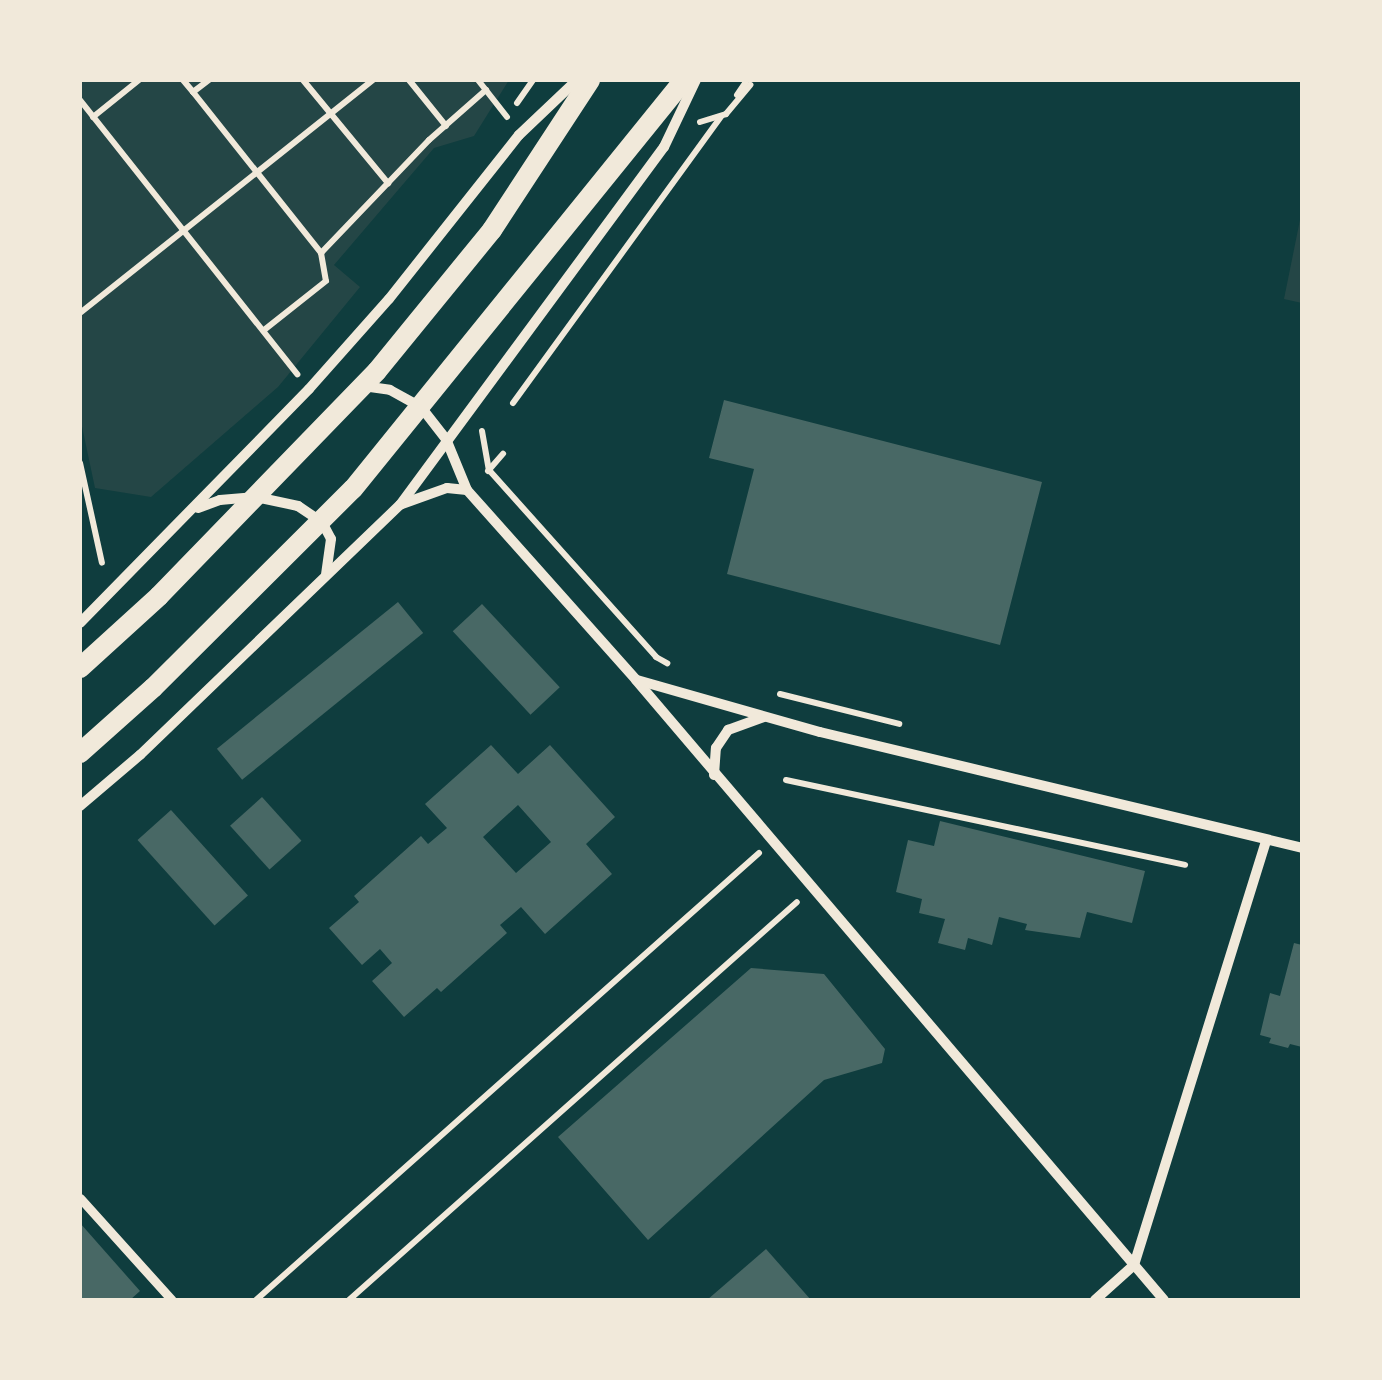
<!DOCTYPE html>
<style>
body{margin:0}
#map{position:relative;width:1382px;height:1380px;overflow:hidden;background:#0f3d3e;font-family:Arial,sans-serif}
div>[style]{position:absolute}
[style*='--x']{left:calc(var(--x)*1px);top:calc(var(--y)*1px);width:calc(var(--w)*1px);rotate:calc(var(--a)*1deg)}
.green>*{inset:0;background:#244646}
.building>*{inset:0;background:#486865;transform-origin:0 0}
.path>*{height:6px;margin:-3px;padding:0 3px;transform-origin:3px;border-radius:3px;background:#f1e9da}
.pedestrian>*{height:9px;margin:-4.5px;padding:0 4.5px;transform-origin:4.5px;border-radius:4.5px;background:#f1e9da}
.minor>*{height:10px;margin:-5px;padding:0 5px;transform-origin:5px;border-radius:5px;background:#f1e9da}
.secondary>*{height:20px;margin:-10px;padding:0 10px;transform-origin:10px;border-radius:10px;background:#f1e9da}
span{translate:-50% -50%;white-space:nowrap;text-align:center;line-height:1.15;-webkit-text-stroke:8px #f1e9da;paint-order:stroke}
.frame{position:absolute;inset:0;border:82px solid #f1e9da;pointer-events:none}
</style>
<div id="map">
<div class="green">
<div style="clip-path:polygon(80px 80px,509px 80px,474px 136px,434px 148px,334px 265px,360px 287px,278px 387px,151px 497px,95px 488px,80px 417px)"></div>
<div style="clip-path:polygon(1302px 210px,1302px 303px,1284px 299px)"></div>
</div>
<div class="building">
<div style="clip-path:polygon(724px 400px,1042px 482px,1000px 645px,727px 574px,754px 469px,709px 458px)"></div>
<div style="left:398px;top:602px;width:40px;height:233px;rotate:51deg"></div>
<div style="left:482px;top:604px;width:114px;height:40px;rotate:47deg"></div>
<div style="clip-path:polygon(evenodd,491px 745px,518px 774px,550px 745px,615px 817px,586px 844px,612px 874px,545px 934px,521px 907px,500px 925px,507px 933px,441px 992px,437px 988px,404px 1017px,372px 981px,392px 963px,380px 949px,362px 965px,329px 928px,359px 902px,354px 896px,421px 836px,428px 844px,447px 828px,425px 804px,491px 745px,518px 805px,551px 842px,516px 873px,483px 837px,518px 805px)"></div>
<div style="left:262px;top:797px;width:59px;height:43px;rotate:48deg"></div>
<div style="left:171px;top:810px;width:115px;height:45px;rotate:48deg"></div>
<div style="clip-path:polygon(940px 821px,1145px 871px,1132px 923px,1087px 912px,1080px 938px,1025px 930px,1027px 924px,999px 917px,992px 945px,968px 938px,965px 950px,938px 943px,945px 919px,919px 913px,922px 899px,896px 892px,908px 840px,934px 846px)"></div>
<div style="clip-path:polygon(1294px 943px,1302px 945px,1302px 1047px,1290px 1044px,1288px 1048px,1269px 1043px,1271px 1038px,1260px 1035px,1270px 993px,1280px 996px)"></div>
<div style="clip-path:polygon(751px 968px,824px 974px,885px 1049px,882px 1063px,824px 1080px,648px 1240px,558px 1137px)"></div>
<div style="clip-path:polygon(80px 1223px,140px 1291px,130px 1300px,80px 1300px)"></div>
<div style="clip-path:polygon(766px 1249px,811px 1300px,707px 1300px)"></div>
</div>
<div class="path">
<div style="--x:183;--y:80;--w:16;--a:50"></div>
<div style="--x:193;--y:92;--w:20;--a:-37"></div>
<div style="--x:303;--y:80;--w:134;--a:50.5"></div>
<div style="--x:409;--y:80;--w:59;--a:51.2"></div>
<div style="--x:478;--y:80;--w:47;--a:51.9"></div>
<div style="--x:193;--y:92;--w:206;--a:51.5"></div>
<div style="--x:321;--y:253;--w:28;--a:80"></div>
<div style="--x:326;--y:281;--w:80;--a:141.6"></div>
<div style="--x:737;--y:95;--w:18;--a:-56"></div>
<div style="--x:80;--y:100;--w:350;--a:51.6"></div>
<div style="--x:517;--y:103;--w:28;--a:-55"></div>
<div style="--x:93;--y:117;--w:59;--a:-38.8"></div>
<div style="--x:700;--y:122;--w:27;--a:-17"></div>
<div style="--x:726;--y:114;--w:38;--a:-50"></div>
<div style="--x:321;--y:253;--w:156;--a:-46.3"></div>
<div style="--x:429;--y:140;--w:76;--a:-41.3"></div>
<div style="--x:80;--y:313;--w:374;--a:-38.5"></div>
<div style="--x:513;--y:403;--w:354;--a:-54"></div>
<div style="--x:482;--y:431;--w:40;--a:80"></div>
<div style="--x:489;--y:470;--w:251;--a:48.2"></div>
<div style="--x:656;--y:657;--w:13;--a:29"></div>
<div style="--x:80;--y:463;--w:102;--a:77.6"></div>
<div style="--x:488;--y:471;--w:23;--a:-49"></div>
<div style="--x:780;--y:694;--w:123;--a:14.1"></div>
<div style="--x:786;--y:780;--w:408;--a:12"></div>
<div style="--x:256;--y:1300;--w:673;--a:-41.63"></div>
<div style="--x:349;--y:1300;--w:599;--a:-41.62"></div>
</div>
<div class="pedestrian">
<div style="--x:80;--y:1198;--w:137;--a:48"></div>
</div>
<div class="minor">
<div style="--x:363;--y:386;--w:27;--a:8"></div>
<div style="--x:390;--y:390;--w:35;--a:29"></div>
<div style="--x:421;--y:407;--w:41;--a:52"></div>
<div style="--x:446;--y:439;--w:55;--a:67.6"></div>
<div style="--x:467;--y:490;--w:254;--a:48.3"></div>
<div style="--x:636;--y:680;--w:814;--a:49.58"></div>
<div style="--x:402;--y:504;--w:48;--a:-19.6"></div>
<div style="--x:447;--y:488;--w:20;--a:6"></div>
<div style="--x:198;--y:508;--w:23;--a:-20"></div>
<div style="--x:220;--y:500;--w:36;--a:-5"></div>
<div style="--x:256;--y:497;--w:43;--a:12.1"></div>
<div style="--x:298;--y:506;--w:29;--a:34"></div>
<div style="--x:322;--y:522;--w:19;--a:62"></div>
<div style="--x:331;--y:539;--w:35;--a:98"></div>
<div style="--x:80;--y:623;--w:327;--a:-45.6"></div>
<div style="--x:309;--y:389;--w:120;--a:-48.4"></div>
<div style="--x:389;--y:299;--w:209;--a:-51.6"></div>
<div style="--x:519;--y:135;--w:80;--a:-43.5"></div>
<div style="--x:637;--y:680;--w:190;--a:15.9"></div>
<div style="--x:820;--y:732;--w:496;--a:13.5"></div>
<div style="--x:714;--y:775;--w:27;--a:-86"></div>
<div style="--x:716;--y:748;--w:22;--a:-56"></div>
<div style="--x:728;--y:730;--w:38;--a:-20"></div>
<div style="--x:80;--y:806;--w:79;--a:-40.4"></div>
<div style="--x:140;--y:755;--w:361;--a:-43.9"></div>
<div style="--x:400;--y:505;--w:445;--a:-53.6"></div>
<div style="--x:664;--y:147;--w:74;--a:-64.5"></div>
<div style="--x:1095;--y:1300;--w:52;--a:-41.9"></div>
<div style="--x:1134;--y:1265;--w:445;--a:-72.7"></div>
</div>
<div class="secondary">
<div style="--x:80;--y:668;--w:107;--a:-42.3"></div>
<div style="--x:159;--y:596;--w:313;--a:-45.9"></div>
<div style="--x:377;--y:371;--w:182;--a:-50.8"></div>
<div style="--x:492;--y:230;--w:179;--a:-56.8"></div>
<div style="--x:80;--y:753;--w:98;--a:-41.7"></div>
<div style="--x:153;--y:688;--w:282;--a:-44.9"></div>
<div style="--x:353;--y:489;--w:526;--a:-51.02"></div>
</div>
<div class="frame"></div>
</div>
